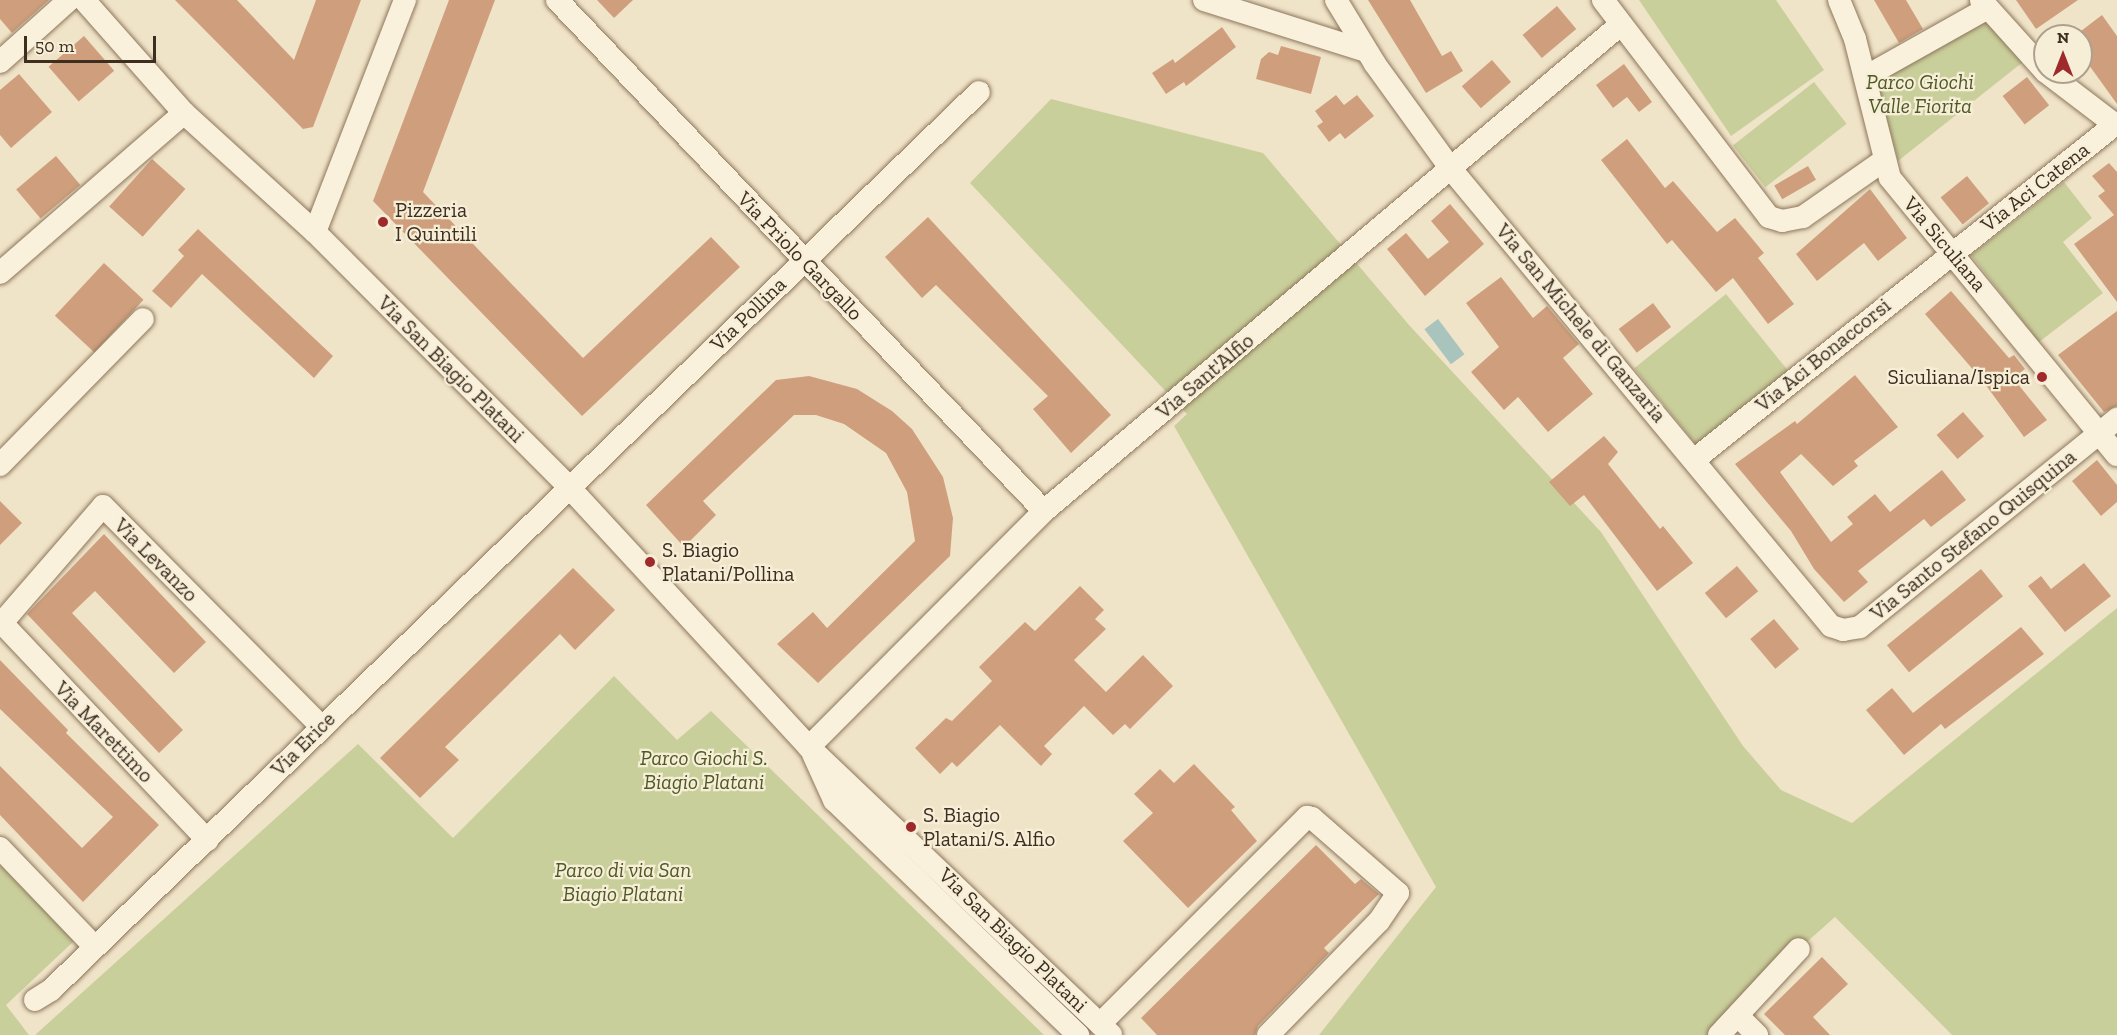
<!DOCTYPE html>
<style>
body{margin:0}
#map{position:relative;width:2117px;height:1035px;overflow:hidden;background:#f0e4c8;font-family:"Zilla Slab",serif}
div>[style]{position:absolute}
[style*='--x']{left:calc(var(--x)*1px);top:calc(var(--y)*1px);width:calc(var(--w)*1px);rotate:calc(var(--a)*1deg)}
.green>*{inset:0;background:#c9cf9b;transform-origin:0 0}
.water>*{inset:0;background:#a9c4bc;transform-origin:0 0}
.building>*{inset:0;background:#cf9f7d;transform-origin:0 0}
.roads{filter:drop-shadow(0 0 2px #8d765c) drop-shadow(0 0 2px #8d765c)}
.minor>*{height:22px;margin:-11px;padding:0 11px;transform-origin:11px;border-radius:11px;background:#faf1dc}
.dots>*{width:16px;height:16px;translate:-50% -50%;box-sizing:border-box;border:3px solid #f7eed8;border-radius:50%}
span{translate:-50% -50%;white-space:nowrap;text-align:center;line-height:1.15;-webkit-text-stroke:4.5px #f7eed8;paint-order:stroke}
.park-label{font-size:21px;color:#4d5a26;font-style:italic}
.street-label{font-size:21px;color:#3d2e20}
.poi-label{font-size:21px;color:#3d2e20}
.left{translate:0 -50%;text-align:left}
.right{translate:-100% -50%;text-align:right}
.north{position:absolute;left:2033px;top:24px;width:60px;height:60px;box-sizing:border-box;background:#f7eed8;border:2px solid #ada18e;border-radius:50%;rotate:0deg;font-size:16px;font-weight:700;line-height:24px;text-align:center;color:#3d2e20}
.north::after{content:'';display:block;margin:auto;width:21px;height:27px;background:#9e2a2b;clip-path:polygon(50% 0,100% 100%,50% 72%,0 100%)}
.scale{position:absolute;left:24px;top:36px;width:132px;height:27px;box-sizing:border-box;border:3px solid #3d2e20;border-top:0;padding-left:8px;font-size:18px;line-height:21px;white-space:nowrap;color:#3d2e20;-webkit-text-stroke:4px #f7eed8;paint-order:stroke}
</style>
<div id="map">
<div class="green">
<div style="clip-path:polygon(1639px 0,1776px 0,1824px 70px,1731px 136px)"></div>
<div style="clip-path:polygon(1987px 11px,2028px 58px,1898px 161px,1875px 76px)"></div>
<div style="left:1814px;top:82px;width:53px;height:103px;rotate:52deg"></div>
<div style="clip-path:polygon(1051px 99px,1263px 153px,1409px 325px,1601px 532px,1743px 746px,1781px 790px,1852px 823px,2117px 608px,2117px 1035px,1952px 1035px,1835px 917px,1799px 949px,1719px 1035px,1319px 1035px,1436px 887px,1174px 426px,1187px 414px,970px 183px)"></div>
<div style="clip-path:polygon(2064px 182px,2092px 218px,2063px 242px,2103px 293px,2039px 342px,1971px 255px)"></div>
<div style="left:1726px;top:294px;width:102px;height:118px;rotate:51deg"></div>
<div style="clip-path:polygon(614px 676px,677px 740px,711px 711px,1044px 1035px,35px 1035px,358px 744px,453px 838px)"></div>
<div style="clip-path:polygon(0 865px,74px 941px,6px 1005px,29px 1035px,0 1035px)"></div>
</div>
<div class="water">
<div style="left:1438px;top:319px;width:44px;height:17px;rotate:53deg"></div>
</div>
<div class="building">
<div style="clip-path:polygon(0 0,49px 0,12px 33px,0 19px)"></div>
<div style="clip-path:polygon(175px 0,237px 0,294px 60px,316px 0,361px 0,313px 127px,303px 129px)"></div>
<div style="clip-path:polygon(449px 0,495px 0,423px 192px,583px 358px,711px 237px,740px 267px,582px 416px,373px 201px)"></div>
<div style="clip-path:polygon(597px 0,633px 0,614px 18px)"></div>
<div style="clip-path:polygon(1368px 0,1410px 0,1442px 56px,1451px 51px,1463px 71px,1426px 93px)"></div>
<div style="clip-path:polygon(1874px 0,1906px 0,1923px 29px,1899px 43px)"></div>
<div style="clip-path:polygon(2016px 0,2078px 0,2036px 29px)"></div>
<div style="left:1557px;top:6px;width:30px;height:45px;rotate:50deg"></div>
<div style="clip-path:polygon(2102px 15px,2117px 36px,2117px 104px,2081px 54px,2081px 31px)"></div>
<div style="clip-path:polygon(1222px 27px,1236px 47px,1186px 86px,1184px 82px,1166px 94px,1152px 73px,1173px 59px,1175px 63px)"></div>
<div style="left:84px;top:36px;width:46px;height:47px;rotate:49deg"></div>
<div style="clip-path:polygon(1281px 46px,1321px 57px,1311px 94px,1256px 79px,1261px 59px,1269px 52px,1278px 55px)"></div>
<div style="left:1492px;top:60px;width:29px;height:40px;rotate:49deg"></div>
<div style="clip-path:polygon(1624px 64px,1652px 102px,1639px 112px,1627px 97px,1613px 108px,1596px 85px)"></div>
<div style="clip-path:polygon(19px 74px,52px 112px,11px 148px,0 135px,0 90px)"></div>
<div style="left:2027px;top:77px;width:36px;height:31px;rotate:52deg"></div>
<div style="clip-path:polygon(1336px 95px,1344px 105px,1357px 95px,1374px 116px,1345px 139px,1340px 133px,1329px 142px,1317px 126px,1323px 122px,1315px 111px)"></div>
<div style="clip-path:polygon(1627px 139px,1665px 188px,1673px 181px,1717px 232px,1735px 218px,1764px 253px,1758px 258px,1794px 304px,1768px 324px,1733px 278px,1716px 292px,1672px 240px,1667px 244px,1601px 160px)"></div>
<div style="left:56px;top:156px;width:38px;height:52px;rotate:50deg"></div>
<div style="left:152px;top:159px;width:45px;height:64px;rotate:42deg"></div>
<div style="clip-path:polygon(2109px 163px,2117px 172px,2117px 302px,2074px 244px,2114px 215px,2098px 196px,2105px 191px,2092px 176px)"></div>
<div style="left:1808px;top:166px;width:16px;height:39px;rotate:60deg"></div>
<div style="left:1967px;top:176px;width:35px;height:34px;rotate:51deg"></div>
<div style="clip-path:polygon(1870px 189px,1907px 238px,1878px 261px,1864px 243px,1817px 281px,1796px 254px)"></div>
<div style="clip-path:polygon(1450px 204px,1484px 244px,1425px 296px,1387px 249px,1406px 233px,1428px 259px,1449px 242px,1431px 221px)"></div>
<div style="clip-path:polygon(928px 217px,1111px 415px,1071px 453px,1033px 409px,1048px 396px,936px 285px,922px 298px,885px 257px)"></div>
<div style="clip-path:polygon(198px 229px,333px 356px,314px 378px,202px 274px,171px 308px,152px 291px,184px 256px,178px 250px)"></div>
<div style="left:104px;top:263px;width:54px;height:72px;rotate:43deg"></div>
<div style="clip-path:polygon(1501px 277px,1533px 318px,1547px 306px,1579px 344px,1563px 358px,1593px 394px,1548px 432px,1518px 397px,1504px 410px,1471px 372px,1499px 347px,1466px 303px)"></div>
<div style="clip-path:polygon(1951px 291px,2009px 358px,2014px 355px,2025px 369px,2013px 378px,2047px 420px,2024px 437px,1982px 380px,1925px 314px)"></div>
<div style="left:1653px;top:303px;width:30px;height:43px;rotate:53deg"></div>
<div style="clip-path:polygon(2117px 311px,2117px 406px,2104px 412px,2058px 355px)"></div>
<div style="clip-path:polygon(1855px 375px,1898px 427px,1854px 461px,1858px 466px,1833px 486px,1801px 454px,1780px 472px,1831px 542px,1853px 524px,1847px 517px,1875px 494px,1890px 512px,1942px 470px,1966px 500px,1931px 527px,1924px 519px,1858px 571px,1868px 582px,1844px 602px,1814px 569px,1791px 531px,1735px 464px,1795px 421px,1797px 424px)"></div>
<div style="clip-path:polygon(809px 376px,857px 389px,892px 411px,912px 429px,943px 477px,953px 518px,950px 556px,818px 683px,777px 644px,813px 612px,827px 628px,915px 541px,907px 492px,886px 453px,844px 424px,816px 415px,794px 415px,703px 501px,716px 515px,684px 547px,646px 505px,776px 380px)"></div>
<div style="left:1963px;top:412px;width:32px;height:35px;rotate:49deg"></div>
<div style="clip-path:polygon(1604px 436px,1618px 452px,1608px 464px,1660px 529px,1663px 526px,1693px 563px,1657px 591px,1584px 495px,1570px 506px,1549px 482px)"></div>
<div style="clip-path:polygon(2097px 460px,2117px 485px,2117px 502px,2101px 516px,2072px 481px)"></div>
<div style="clip-path:polygon(0 501px,22px 523px,0 545px)"></div>
<div style="clip-path:polygon(104px 534px,206px 642px,174px 673px,95px 591px,72px 613px,183px 730px,159px 753px,27px 614px)"></div>
<div style="clip-path:polygon(2084px 563px,2111px 596px,2065px 632px,2028px 586px,2041px 576px,2051px 589px)"></div>
<div style="left:1737px;top:566px;width:33px;height:42px;rotate:50deg"></div>
<div style="clip-path:polygon(573px 568px,615px 610px,575px 650px,560px 634px,445px 747px,459px 760px,420px 798px,380px 758px)"></div>
<div style="left:1981px;top:569px;width:35px;height:121px;rotate:51deg"></div>
<div style="clip-path:polygon(1080px 586px,1104px 610px,1095px 619px,1106px 629px,1074px 660px,1106px 692px,1143px 655px,1173px 686px,1130px 729px,1125px 724px,1113px 735px,1084px 706px,1044px 746px,1052px 754px,1041px 766px,1000px 725px,957px 767px,952px 762px,940px 774px,915px 748px,946px 718px,952px 721px,992px 681px,979px 667px,1025px 622px,1035px 631px)"></div>
<div style="left:1774px;top:619px;width:39px;height:31px;rotate:50deg"></div>
<div style="clip-path:polygon(2021px 627px,2044px 654px,1945px 729px,1941px 724px,1904px 755px,1866px 710px,1892px 688px,1913px 713px)"></div>
<div style="clip-path:polygon(0 660px,68px 730px,66px 733px,159px 825px,83px 902px,0 815px,0 766px,82px 848px,113px 817px,0 709px)"></div>
<div style="clip-path:polygon(1194px 764px,1235px 807px,1231px 810px,1257px 841px,1188px 908px,1123px 841px,1153px 813px,1134px 794px,1160px 769px,1174px 783px)"></div>
<div style="clip-path:polygon(1316px 845px,1355px 884px,1361px 879px,1379px 894px,1324px 948px,1329px 953px,1258px 1026px,1255px 1035px,1157px 1035px,1141px 1018px)"></div>
<div style="clip-path:polygon(1822px 957px,1848px 984px,1813px 1017px,1830px 1035px,1785px 1035px,1764px 1014px)"></div>
</div>
<div class="roads">
<div class="minor">
<div style="--x:84;--y:0;--w:151;--a:48.5"></div>
<div style="--x:184;--y:113;--w:177;--a:42.3"></div>
<div style="--x:315;--y:232;--w:360;--a:45.1"></div>
<div style="--x:569;--y:487;--w:354;--a:47.3"></div>
<div style="--x:809;--y:747;--w:417;--a:43.6"></div>
<div style="--x:557;--y:0;--w:706;--a:46.38"></div>
<div style="--x:1204;--y:0;--w:170;--a:17.5"></div>
<div style="--x:1336;--y:0;--w:75;--a:58.6"></div>
<div style="--x:1375;--y:64;--w:130;--a:54.1"></div>
<div style="--x:1451;--y:169;--w:594;--a:50.26"></div>
<div style="--x:1831;--y:626;--w:13;--a:18"></div>
<div style="--x:1843;--y:630;--w:17;--a:-10"></div>
<div style="--x:1860;--y:627;--w:331;--a:-39"></div>
<div style="--x:1603;--y:0;--w:273;--a:52.6"></div>
<div style="--x:1769;--y:217;--w:14;--a:17"></div>
<div style="--x:1782;--y:221;--w:21;--a:-11"></div>
<div style="--x:1803;--y:217;--w:98;--a:-35"></div>
<div style="--x:1839;--y:0;--w:42;--a:67.7"></div>
<div style="--x:1855;--y:39;--w:143;--a:75.9"></div>
<div style="--x:1890;--y:178;--w:358;--a:50.7"></div>
<div style="--x:1981;--y:0;--w:96;--a:48"></div>
<div style="--x:0;--y:62;--w:93;--a:-41.9"></div>
<div style="--x:2046;--y:72;--w:89;--a:37.3"></div>
<div style="--x:1865;--y:77;--w:141;--a:-29.3"></div>
<div style="--x:315;--y:232;--w:249;--a:-68.8"></div>
<div style="--x:0;--y:273;--w:244;--a:-41"></div>
<div style="--x:1695;--y:459;--w:539;--a:-38.53"></div>
<div style="--x:0;--y:465;--w:204;--a:-45.6"></div>
<div style="--x:2;--y:623;--w:299;--a:46.6"></div>
<div style="--x:0;--y:625;--w:157;--a:-49.1"></div>
<div style="--x:103;--y:506;--w:310;--a:45.3"></div>
<div style="--x:809;--y:747;--w:333;--a:-45.1"></div>
<div style="--x:1044;--y:511;--w:752;--a:-40.15"></div>
<div style="--x:813;--y:754;--w:51;--a:65.5"></div>
<div style="--x:834;--y:800;--w:339;--a:43.9"></div>
<div style="--x:0;--y:848;--w:137;--a:46.2"></div>
<div style="--x:35;--y:1000;--w:19;--a:-32"></div>
<div style="--x:51;--y:990;--w:1291;--a:-44.06"></div>
<div style="--x:1738;--y:1016;--w:27;--a:45"></div>
<div style="--x:1100;--y:1024;--w:293;--a:-45"></div>
<div style="--x:1307;--y:817;--w:5;--a:11"></div>
<div style="--x:1312;--y:818;--w:114;--a:41.1"></div>
<div style="--x:1398;--y:893;--w:34;--a:124"></div>
<div style="--x:1379;--y:921;--w:159;--a:134.2"></div>
<div style="--x:1719;--y:1035;--w:117;--a:-47.1"></div>
</div>
</div>
<div class="dots">
<div style="left:383px;top:222px;background:#9e2a2b"></div>
<div style="left:2042px;top:377px;background:#9e2a2b"></div>
<div style="left:650px;top:562px;background:#9e2a2b"></div>
<div style="left:911px;top:827px;background:#9e2a2b"></div>
</div>
<div class="park-label">
<span style="left:1920px;top:94px">Parco Giochi<br>Valle Fiorita</span>
<span style="left:704px;top:770px">Parco Giochi S.<br>Biagio Platani</span>
<span style="left:623px;top:882px">Parco di via San<br>Biagio Platani</span>
</div>
<div class="street-label">
<span style="left:2035px;top:187px;rotate:-38deg">Via Aci Catena</span>
<span style="left:1945px;top:244px;rotate:50deg">Via Siculiana</span>
<span style="left:800px;top:256px;rotate:46deg">Via Priolo Gargallo</span>
<span style="left:748px;top:314px;rotate:-44deg">Via Pollina</span>
<span style="left:1581px;top:323px;rotate:50deg">Via San Michele di Ganzaria</span>
<span style="left:1823px;top:355px;rotate:-39deg">Via Aci Bonaccorsi</span>
<span style="left:451px;top:369px;rotate:45deg">Via San Biagio Platani</span>
<span style="left:1205px;top:376px;rotate:-40deg">Via Sant'Alfio</span>
<span style="left:1973px;top:535px;rotate:-39deg">Via Santo Stefano Quisquina</span>
<span style="left:156px;top:560px;rotate:45deg">Via Levanzo</span>
<span style="left:104px;top:732px;rotate:46deg">Via Marettimo</span>
<span style="left:303px;top:744px;rotate:-45deg">Via Erice</span>
<span style="left:1013px;top:940px;rotate:44deg">Via San Biagio Platani</span>
</div>
<div class="poi-label">
<span class="left" style="left:395px;top:222px">Pizzeria<br>I Quintili</span>
<span class="right" style="left:2030px;top:377px">Siculiana/Ispica</span>
<span class="left" style="left:662px;top:562px">S. Biagio<br>Platani/Pollina</span>
<span class="left" style="left:923px;top:827px">S. Biagio<br>Platani/S. Alfio</span>
</div>
<div class="north">N</div>
<div class="scale">50 m</div>
</div>
